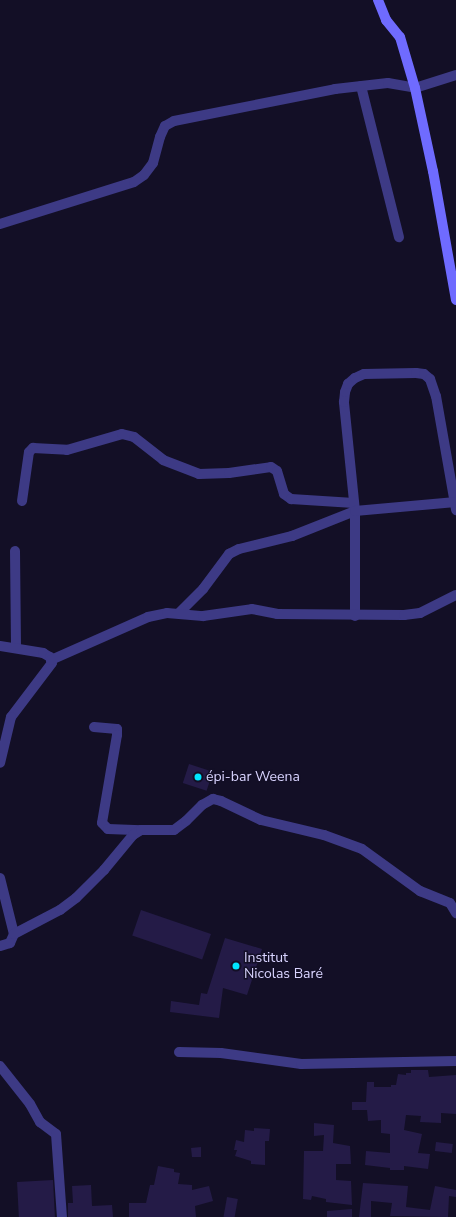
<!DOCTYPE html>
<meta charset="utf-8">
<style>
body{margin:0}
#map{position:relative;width:456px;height:1217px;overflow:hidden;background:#130f26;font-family:"Nunito Sans",sans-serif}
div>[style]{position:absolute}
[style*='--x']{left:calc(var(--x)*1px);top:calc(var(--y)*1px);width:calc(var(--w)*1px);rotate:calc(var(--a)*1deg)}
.building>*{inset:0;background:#241b47;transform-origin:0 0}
.minor>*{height:10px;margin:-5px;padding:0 5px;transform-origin:5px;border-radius:5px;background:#3d3a85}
.secondary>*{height:10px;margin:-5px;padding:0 5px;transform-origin:5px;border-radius:5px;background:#6f6bff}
.dots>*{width:11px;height:11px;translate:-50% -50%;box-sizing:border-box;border:2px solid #130f26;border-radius:50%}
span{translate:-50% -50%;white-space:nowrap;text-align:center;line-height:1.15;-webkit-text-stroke:3px #130f26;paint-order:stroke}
.poi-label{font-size:14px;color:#d9d4ff}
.left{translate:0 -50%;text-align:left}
</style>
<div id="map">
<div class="building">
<div style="left:189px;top:764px;width:25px;height:20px;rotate:18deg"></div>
<div style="left:141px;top:910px;width:74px;height:27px;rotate:19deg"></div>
<div style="clip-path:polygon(225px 938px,262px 949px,247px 995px,223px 988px,219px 1018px,170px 1012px,171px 1001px,199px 1005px,201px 993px,207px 994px)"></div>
<div style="clip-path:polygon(411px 1070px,428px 1070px,429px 1077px,456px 1075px,456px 1114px,441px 1113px,441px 1123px,420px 1122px,421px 1116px,406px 1115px,404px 1130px,422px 1134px,418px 1153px,430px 1154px,428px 1169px,404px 1166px,404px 1170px,390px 1170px,390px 1168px,365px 1165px,366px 1151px,390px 1153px,390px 1134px,381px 1133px,381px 1120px,368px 1121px,367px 1110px,352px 1110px,352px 1102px,366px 1102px,367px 1082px,374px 1082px,374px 1087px,391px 1087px,391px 1085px,396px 1085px,398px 1074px,406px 1075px,406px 1073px,411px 1073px)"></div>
<div style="clip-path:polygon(314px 1123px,334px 1125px,333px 1143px,350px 1146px,351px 1164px,336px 1164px,336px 1180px,351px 1181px,352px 1205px,326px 1202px,326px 1199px,312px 1196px,311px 1200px,303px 1199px,304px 1151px,323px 1151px,324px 1135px,314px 1136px)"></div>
<div style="clip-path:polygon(254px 1128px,270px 1129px,269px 1141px,265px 1141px,265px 1165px,251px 1164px,251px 1161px,235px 1156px,237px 1150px,234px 1150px,236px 1140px,244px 1142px,245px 1130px,254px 1131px)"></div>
<div style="left:436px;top:1142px;width:17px;height:9px;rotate:7deg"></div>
<div style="clip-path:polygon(201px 1147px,201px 1157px,192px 1157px,191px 1148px)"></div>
<div style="clip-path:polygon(158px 1166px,174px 1169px,174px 1172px,180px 1173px,178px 1184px,192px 1185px,192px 1190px,209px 1186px,213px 1201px,195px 1206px,196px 1217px,129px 1217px,129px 1203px,146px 1203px,150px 1185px,154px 1185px)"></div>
<div style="left:53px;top:1180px;width:37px;height:36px;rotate:87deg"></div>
<div style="clip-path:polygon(363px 1183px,408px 1186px,406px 1207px,430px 1210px,435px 1186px,456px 1190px,456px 1197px,449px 1196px,448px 1217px,390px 1216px,392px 1203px,371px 1201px,371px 1217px,359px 1217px)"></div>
<div style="clip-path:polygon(91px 1185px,92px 1206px,112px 1205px,113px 1217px,68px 1217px,68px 1203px,73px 1203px,72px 1186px)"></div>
<div style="left:227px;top:1197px;width:11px;height:20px;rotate:10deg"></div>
<div style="clip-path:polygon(352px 1209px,352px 1217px,327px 1217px,327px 1211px)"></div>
</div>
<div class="minor">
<div style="--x:361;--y:86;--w:156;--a:75.9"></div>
<div style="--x:0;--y:224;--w:140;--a:-17.4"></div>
<div style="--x:134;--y:182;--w:12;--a:-35"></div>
<div style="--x:144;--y:175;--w:15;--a:-53"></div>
<div style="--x:153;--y:163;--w:27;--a:-75"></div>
<div style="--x:160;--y:137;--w:12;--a:-66"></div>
<div style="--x:165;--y:126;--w:10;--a:-29"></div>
<div style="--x:174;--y:121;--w:164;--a:-11.2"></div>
<div style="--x:335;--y:89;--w:53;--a:-6.5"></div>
<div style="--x:388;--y:83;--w:27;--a:10"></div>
<div style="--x:415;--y:88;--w:43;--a:-17.6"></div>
<div style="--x:22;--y:501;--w:49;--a:-81.9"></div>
<div style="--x:29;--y:452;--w:6;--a:-45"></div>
<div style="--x:33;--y:448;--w:34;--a:3"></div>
<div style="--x:67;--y:450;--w:57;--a:-16.2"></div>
<div style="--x:122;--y:434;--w:12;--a:14"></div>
<div style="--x:134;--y:437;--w:37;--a:38"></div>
<div style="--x:163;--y:460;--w:39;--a:21"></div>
<div style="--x:199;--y:474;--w:30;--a:-2"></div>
<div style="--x:229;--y:473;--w:42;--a:-8.1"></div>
<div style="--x:271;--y:467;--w:7;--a:34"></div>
<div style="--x:277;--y:471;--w:24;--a:73"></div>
<div style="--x:284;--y:494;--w:9;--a:36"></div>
<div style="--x:291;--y:499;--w:63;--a:3.6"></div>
<div style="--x:15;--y:551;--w:97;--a:89.4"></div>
<div style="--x:179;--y:613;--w:34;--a:-45"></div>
<div style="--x:203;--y:589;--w:44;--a:-53.4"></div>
<div style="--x:229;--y:554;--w:11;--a:-27"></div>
<div style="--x:239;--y:549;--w:55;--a:-13.8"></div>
<div style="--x:292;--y:536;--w:68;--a:-21.6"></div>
<div style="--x:355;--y:511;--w:110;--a:-95.8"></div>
<div style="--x:344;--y:402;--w:10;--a:-84"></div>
<div style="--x:345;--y:392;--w:9;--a:-69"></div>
<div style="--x:348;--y:384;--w:9;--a:-41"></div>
<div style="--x:355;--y:378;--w:10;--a:-24"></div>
<div style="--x:364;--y:374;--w:52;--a:-1.1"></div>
<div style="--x:416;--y:373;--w:8;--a:7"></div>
<div style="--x:424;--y:374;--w:8;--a:40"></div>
<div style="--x:430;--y:379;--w:18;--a:71"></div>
<div style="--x:436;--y:396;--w:116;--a:80"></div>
<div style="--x:355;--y:616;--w:105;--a:-90"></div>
<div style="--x:355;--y:511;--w:101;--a:-5.1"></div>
<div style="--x:0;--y:646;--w:44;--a:9.2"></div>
<div style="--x:43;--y:653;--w:8;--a:30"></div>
<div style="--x:50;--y:657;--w:6;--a:72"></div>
<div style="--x:52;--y:663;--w:68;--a:127.2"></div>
<div style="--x:11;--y:717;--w:47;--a:103.4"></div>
<div style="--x:51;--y:660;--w:106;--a:-23.9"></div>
<div style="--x:148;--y:617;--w:19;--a:-12"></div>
<div style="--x:167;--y:613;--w:36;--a:5"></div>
<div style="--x:203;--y:616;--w:49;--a:-8.1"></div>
<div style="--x:252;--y:609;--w:25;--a:11"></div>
<div style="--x:277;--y:614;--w:127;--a:0.5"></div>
<div style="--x:404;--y:615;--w:16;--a:-7"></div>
<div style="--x:420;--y:613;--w:40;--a:-26.6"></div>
<div style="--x:94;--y:727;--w:23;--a:5"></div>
<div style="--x:117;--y:729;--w:6;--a:90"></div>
<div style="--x:117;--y:735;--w:89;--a:99.7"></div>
<div style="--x:102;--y:823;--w:8;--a:45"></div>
<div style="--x:108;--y:829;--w:33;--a:2"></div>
<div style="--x:0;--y:878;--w:58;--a:76"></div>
<div style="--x:14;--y:934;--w:10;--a:114"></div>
<div style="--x:10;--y:943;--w:10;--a:163"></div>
<div style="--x:14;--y:934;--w:52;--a:-27.6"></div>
<div style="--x:60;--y:910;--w:20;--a:-37"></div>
<div style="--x:76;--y:898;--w:40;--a:-45"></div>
<div style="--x:104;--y:870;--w:45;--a:-50.4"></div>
<div style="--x:133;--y:835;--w:9;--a:-32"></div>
<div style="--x:141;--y:830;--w:33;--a:0"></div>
<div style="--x:174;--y:830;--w:15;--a:-37"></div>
<div style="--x:186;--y:821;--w:23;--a:-45"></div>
<div style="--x:202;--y:805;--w:13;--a:-29"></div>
<div style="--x:213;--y:799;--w:8;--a:14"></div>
<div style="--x:221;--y:801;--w:44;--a:25.4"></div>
<div style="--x:261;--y:820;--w:65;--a:13.4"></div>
<div style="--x:324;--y:835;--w:40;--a:20.2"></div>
<div style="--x:362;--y:849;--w:72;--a:35.9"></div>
<div style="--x:420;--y:891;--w:32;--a:22"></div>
<div style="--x:450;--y:903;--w:12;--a:59"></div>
<div style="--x:179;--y:1052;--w:42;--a:1.4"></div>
<div style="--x:221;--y:1053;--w:81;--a:7.8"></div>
<div style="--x:301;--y:1064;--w:155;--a:-1.1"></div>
<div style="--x:0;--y:1066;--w:48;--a:51.7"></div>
<div style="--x:30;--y:1104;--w:21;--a:61"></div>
<div style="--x:40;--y:1122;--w:20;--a:37"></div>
<div style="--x:56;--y:1134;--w:83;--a:85.9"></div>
</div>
<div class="secondary">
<div style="--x:378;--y:0;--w:22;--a:68"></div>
<div style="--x:386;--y:20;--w:22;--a:51"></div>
<div style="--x:400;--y:37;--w:53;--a:73.6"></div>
<div style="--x:415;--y:88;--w:85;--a:77.8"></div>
<div style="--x:433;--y:171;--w:131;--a:79.9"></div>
</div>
<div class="dots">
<div style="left:198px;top:777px;background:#00e5ff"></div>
<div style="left:236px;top:966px;background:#00e5ff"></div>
</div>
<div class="poi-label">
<span class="left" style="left:206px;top:777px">épi-bar Weena</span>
<span class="left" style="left:244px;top:966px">Institut<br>Nicolas Baré</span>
</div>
</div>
